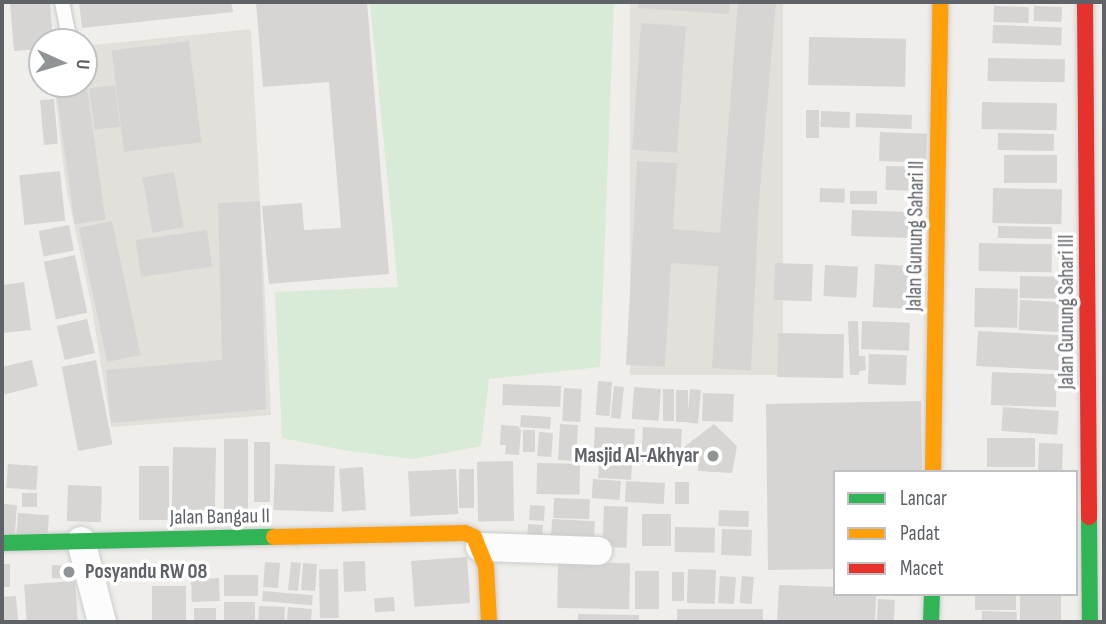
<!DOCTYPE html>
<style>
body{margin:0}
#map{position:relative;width:1106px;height:624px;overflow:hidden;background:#efeeea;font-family:"Sofia Sans Condensed",sans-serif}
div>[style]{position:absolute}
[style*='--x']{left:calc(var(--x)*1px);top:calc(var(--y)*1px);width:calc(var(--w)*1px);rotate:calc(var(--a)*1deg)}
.education>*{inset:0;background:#e2e0da;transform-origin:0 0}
.green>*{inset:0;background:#d8ebd6}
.building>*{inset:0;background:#d6d5d3;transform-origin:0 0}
.roads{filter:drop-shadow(0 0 2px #cbcccc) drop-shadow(0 0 2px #cbcccc)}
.lane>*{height:14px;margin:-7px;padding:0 7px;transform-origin:7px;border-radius:7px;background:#fdfcfc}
.street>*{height:28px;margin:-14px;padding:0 14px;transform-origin:14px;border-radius:14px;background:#fdfcfc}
.fast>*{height:16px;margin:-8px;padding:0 8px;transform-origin:8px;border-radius:8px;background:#30b455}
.slow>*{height:16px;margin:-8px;padding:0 8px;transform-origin:8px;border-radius:8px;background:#ff9f0a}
.jam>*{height:16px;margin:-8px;padding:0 8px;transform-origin:8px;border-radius:8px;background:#e5322d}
.dots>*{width:19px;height:19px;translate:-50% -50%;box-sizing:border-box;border:4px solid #fff;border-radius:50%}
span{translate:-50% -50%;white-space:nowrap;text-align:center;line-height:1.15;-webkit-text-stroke:7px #fff;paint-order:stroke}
.street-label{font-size:21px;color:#5f6368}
.poi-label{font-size:21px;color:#5f6368;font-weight:700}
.right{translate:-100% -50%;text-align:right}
.left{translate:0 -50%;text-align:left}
.frame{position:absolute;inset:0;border:4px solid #5f6368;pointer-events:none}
.legend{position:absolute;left:833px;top:470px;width:245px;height:126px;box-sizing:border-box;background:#fff;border:2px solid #bfc1c3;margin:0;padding:9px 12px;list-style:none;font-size:21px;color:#5f6368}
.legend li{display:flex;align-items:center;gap:14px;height:35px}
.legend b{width:35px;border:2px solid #bfc1c3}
.north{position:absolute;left:28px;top:28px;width:70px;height:70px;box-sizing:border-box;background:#fff;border:2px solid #bfc1c3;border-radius:50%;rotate:94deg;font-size:19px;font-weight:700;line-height:28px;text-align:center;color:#5f6368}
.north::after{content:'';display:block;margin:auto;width:24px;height:32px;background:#919496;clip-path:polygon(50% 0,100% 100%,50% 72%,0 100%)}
</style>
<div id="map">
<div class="education">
<div style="left:630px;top:2px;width:153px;height:373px"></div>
<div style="clip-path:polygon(251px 29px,271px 415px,111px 427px,91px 303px,66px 187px,54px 84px,84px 84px,84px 46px)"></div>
</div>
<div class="green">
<div style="clip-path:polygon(370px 2px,614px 2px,600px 367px,489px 379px,481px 446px,413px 459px,348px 451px,282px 438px,275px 292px,398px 287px)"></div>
</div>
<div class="building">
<div style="clip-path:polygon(10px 2px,50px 2px,53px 42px,42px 42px,42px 49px,14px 51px)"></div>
<div style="clip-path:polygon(79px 2px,231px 2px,233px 12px,82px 28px)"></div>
<div style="clip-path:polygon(256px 2px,367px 2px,389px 274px,269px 284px,262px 206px,302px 203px,304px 230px,341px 228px,329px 82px,263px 87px)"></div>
<div style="clip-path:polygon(639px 2px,730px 2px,729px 14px,638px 8px)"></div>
<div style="clip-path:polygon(738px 2px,776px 2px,759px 201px,751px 371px,712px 368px,718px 266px,671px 263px,665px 367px,626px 365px,637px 161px,677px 163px,673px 229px,720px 233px)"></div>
<div style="left:994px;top:6px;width:35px;height:16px;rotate:2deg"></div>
<div style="left:1034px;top:6px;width:28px;height:15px;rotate:2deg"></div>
<div style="left:641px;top:23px;width:45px;height:127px;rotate:4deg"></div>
<div style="left:993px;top:25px;width:69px;height:18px;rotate:2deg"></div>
<div style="left:809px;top:37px;width:97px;height:48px;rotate:1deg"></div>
<div style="left:189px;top:41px;width:102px;height:78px;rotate:83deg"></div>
<div style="left:988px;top:58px;width:77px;height:23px;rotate:1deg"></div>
<div style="left:115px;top:85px;width:42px;height:26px;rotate:83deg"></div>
<div style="left:87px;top:88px;width:133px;height:31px;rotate:82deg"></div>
<div style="left:54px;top:99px;width:45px;height:14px;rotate:85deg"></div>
<div style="left:982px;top:102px;width:75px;height:27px;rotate:1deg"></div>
<div style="left:806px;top:110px;width:13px;height:28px"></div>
<div style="left:821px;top:111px;width:29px;height:16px;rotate:2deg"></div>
<div style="left:856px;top:113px;width:56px;height:14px;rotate:2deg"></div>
<div style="left:880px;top:132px;width:47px;height:29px;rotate:2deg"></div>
<div style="left:998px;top:133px;width:56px;height:17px;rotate:1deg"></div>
<div style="left:1004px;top:155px;width:53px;height:28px"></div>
<div style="left:886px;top:166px;width:40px;height:24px;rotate:1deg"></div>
<div style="left:60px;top:171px;width:50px;height:41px;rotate:84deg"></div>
<div style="left:174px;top:172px;width:56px;height:32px;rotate:80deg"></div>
<div style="left:820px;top:188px;width:25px;height:14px;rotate:2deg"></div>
<div style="left:993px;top:188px;width:69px;height:35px;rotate:1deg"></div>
<div style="left:850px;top:191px;width:27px;height:13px"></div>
<div style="clip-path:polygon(260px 201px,266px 409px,111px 423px,106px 370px,222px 360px,218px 203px)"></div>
<div style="left:852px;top:210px;width:59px;height:26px;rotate:2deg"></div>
<div style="left:112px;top:221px;width:137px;height:34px;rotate:78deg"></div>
<div style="left:69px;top:225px;width:26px;height:31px;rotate:79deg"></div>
<div style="left:998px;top:226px;width:54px;height:12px;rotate:1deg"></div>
<div style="left:207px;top:230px;width:37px;height:72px;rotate:82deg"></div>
<div style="left:979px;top:243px;width:73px;height:28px;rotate:1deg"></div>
<div style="left:75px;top:255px;width:59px;height:32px;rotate:78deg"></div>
<div style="left:775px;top:263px;width:38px;height:37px;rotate:2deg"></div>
<div style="left:875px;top:264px;width:41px;height:43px;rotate:3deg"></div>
<div style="left:825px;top:265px;width:33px;height:31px;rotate:3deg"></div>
<div style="left:1020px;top:276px;width:40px;height:22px;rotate:1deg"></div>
<div style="clip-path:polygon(24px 282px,31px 330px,3px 333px,2px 285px)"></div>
<div style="left:975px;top:288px;width:43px;height:39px;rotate:1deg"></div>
<div style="left:1020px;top:300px;width:41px;height:30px;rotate:3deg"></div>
<div style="left:87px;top:319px;width:35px;height:31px;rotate:77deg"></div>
<div style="clip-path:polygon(848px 321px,858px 321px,859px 356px,865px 356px,866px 370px,859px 371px,859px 375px,850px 375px)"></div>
<div style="left:862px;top:321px;width:48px;height:28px;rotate:2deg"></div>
<div style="left:978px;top:331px;width:83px;height:35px;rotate:3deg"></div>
<div style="left:778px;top:333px;width:66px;height:44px;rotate:1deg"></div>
<div style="left:869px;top:354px;width:38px;height:30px;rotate:2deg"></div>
<div style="clip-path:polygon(32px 360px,38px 386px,2px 395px,2px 367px)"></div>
<div style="left:96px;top:360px;width:86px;height:35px;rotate:79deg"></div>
<div style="left:992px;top:372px;width:65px;height:33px;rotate:2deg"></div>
<div style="left:598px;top:381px;width:14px;height:34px;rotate:4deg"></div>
<div style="left:503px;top:384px;width:58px;height:21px;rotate:2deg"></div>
<div style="left:614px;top:386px;width:10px;height:32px;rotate:6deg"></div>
<div style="left:634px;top:387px;width:27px;height:32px;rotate:4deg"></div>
<div style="left:564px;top:388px;width:18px;height:33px;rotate:3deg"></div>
<div style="left:663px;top:389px;width:11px;height:32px"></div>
<div style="left:690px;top:389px;width:11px;height:34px;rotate:5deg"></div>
<div style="left:676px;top:390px;width:12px;height:32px"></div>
<div style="left:703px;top:393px;width:31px;height:28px;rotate:2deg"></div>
<div style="clip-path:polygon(921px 401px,922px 472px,835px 472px,835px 569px,768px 570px,766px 404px)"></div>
<div style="left:1003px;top:407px;width:56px;height:24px;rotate:4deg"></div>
<div style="left:521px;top:415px;width:30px;height:12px;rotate:4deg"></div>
<div style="left:560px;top:424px;width:18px;height:36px;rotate:3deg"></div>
<div style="clip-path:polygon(714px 424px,737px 446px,732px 473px,698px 471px,698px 465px,684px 447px)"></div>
<div style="clip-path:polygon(501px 425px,518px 426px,521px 430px,519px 455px,505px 454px,506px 445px,500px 445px)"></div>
<div style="left:595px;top:427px;width:40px;height:31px;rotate:3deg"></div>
<div style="left:643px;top:427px;width:39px;height:35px;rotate:3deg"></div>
<div style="left:523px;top:430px;width:12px;height:22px"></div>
<div style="left:539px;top:432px;width:14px;height:24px;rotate:4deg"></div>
<div style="left:987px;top:438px;width:48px;height:29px"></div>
<div style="left:224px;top:439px;width:24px;height:74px"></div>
<div style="left:254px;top:442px;width:16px;height:60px"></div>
<div style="left:1039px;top:443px;width:24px;height:29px;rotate:2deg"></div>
<div style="left:173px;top:447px;width:43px;height:71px;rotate:1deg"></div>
<div style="left:513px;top:461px;width:60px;height:36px;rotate:89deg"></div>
<div style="left:599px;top:462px;width:33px;height:16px;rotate:3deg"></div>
<div style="left:537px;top:463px;width:43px;height:31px;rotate:1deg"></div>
<div style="left:8px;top:464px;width:30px;height:24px;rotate:4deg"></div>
<div style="left:275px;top:464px;width:60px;height:46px;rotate:2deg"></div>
<div style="left:139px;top:466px;width:30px;height:54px"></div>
<div style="left:363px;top:467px;width:43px;height:24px;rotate:86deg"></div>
<div style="left:456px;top:469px;width:45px;height:48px;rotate:87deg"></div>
<div style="left:459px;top:469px;width:15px;height:39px"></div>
<div style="left:593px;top:479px;width:28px;height:19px;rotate:4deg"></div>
<div style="left:626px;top:481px;width:39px;height:21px;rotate:3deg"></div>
<div style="left:675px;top:482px;width:14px;height:22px"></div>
<div style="left:68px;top:485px;width:34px;height:36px;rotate:2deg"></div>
<div style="left:22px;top:493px;width:15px;height:14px"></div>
<div style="left:554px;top:498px;width:36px;height:20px;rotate:2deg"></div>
<div style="left:4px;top:504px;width:13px;height:32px;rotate:4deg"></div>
<div style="left:530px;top:505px;width:15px;height:15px;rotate:4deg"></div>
<div style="left:604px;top:506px;width:24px;height:41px;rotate:2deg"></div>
<div style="left:719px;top:510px;width:30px;height:16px;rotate:2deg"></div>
<div style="left:18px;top:513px;width:31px;height:27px;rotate:4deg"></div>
<div style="left:642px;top:514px;width:29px;height:32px"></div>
<div style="left:552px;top:519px;width:43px;height:27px;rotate:3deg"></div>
<div style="left:528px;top:524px;width:15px;height:20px;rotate:4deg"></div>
<div style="left:675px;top:527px;width:40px;height:25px;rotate:1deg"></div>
<div style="left:722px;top:529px;width:30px;height:26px;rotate:2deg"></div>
<div style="left:467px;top:557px;width:46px;height:56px;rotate:86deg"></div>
<div style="left:365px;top:561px;width:30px;height:22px;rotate:88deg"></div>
<div style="left:265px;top:562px;width:15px;height:25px;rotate:4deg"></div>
<div style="left:291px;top:562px;width:10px;height:28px;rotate:6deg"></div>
<div style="left:558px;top:562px;width:72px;height:46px;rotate:1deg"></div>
<div style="left:303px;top:563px;width:14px;height:27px;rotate:4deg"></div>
<div style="left:2px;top:564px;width:8px;height:23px"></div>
<div style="left:52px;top:565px;width:34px;height:13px;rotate:2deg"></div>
<div style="left:338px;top:569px;width:49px;height:19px;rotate:89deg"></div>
<div style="left:688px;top:569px;width:28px;height:34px;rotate:2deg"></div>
<div style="left:635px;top:571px;width:24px;height:38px"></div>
<div style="left:672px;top:572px;width:12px;height:29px"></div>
<div style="left:224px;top:575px;width:34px;height:21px"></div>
<div style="left:720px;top:576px;width:16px;height:27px;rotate:4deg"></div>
<div style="left:742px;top:576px;width:12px;height:27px;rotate:5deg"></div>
<div style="left:219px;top:578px;width:23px;height:28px;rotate:88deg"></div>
<div style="left:75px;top:581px;width:41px;height:51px;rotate:86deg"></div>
<div style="clip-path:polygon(779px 585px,835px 587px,835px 594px,876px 594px,875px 622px,777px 622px)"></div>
<div style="left:152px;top:586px;width:34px;height:36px"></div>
<div style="left:263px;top:591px;width:50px;height:10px;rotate:5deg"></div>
<div style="left:975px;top:594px;width:41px;height:16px"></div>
<div style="left:1020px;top:594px;width:41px;height:28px"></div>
<div style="clip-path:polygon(16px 596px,18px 622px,2px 622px,2px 597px)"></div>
<div style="left:394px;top:597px;width:14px;height:20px;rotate:86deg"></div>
<div style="left:878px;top:599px;width:17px;height:23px;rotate:3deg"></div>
<div style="left:224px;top:602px;width:31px;height:20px"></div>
<div style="left:259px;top:606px;width:26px;height:16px;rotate:2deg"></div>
<div style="left:288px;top:607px;width:24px;height:15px;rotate:5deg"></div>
<div style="left:194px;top:608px;width:22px;height:14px"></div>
<div style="left:677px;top:609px;width:86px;height:13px"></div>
<div style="left:982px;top:611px;width:35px;height:11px;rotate:2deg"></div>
<div style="left:578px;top:614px;width:61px;height:8px;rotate:1deg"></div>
</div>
<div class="roads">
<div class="lane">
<div style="--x:62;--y:2;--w:41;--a:78.7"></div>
</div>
<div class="street">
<div style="--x:81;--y:541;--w:84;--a:75.5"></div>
<div style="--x:480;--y:547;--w:118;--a:1.9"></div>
</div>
<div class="fast">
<div style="--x:1089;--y:517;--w:105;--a:89.5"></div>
<div style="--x:2;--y:543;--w:272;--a:-1.3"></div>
<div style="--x:931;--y:622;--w:28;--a:-88"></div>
</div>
<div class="slow">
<div style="--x:933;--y:472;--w:470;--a:-89.1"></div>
<div style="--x:274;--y:537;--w:191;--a:-1.2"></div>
<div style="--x:465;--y:533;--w:10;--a:24"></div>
<div style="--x:474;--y:537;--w:31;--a:68"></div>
<div style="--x:486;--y:566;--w:56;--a:86.9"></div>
</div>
<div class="jam">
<div style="--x:1085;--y:2;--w:515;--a:89.55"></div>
</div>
</div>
<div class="dots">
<div style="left:713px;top:456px;background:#919496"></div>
<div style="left:69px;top:572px;background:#919496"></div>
</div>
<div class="street-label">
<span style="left:916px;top:236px;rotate:-89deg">Jalan Gunung Sahari II</span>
<span style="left:1067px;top:312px;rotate:-90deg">Jalan Gunung Sahari III</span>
<span style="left:220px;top:517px;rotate:-1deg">Jalan Bangau II</span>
</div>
<div class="poi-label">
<span class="right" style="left:699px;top:456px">Masjid Al-Akhyar</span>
<span class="left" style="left:85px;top:572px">Posyandu RW 08</span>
</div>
<div class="frame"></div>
<ul class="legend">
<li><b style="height:9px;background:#30b455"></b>Lancar</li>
<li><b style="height:9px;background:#ff9f0a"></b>Padat</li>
<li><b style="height:9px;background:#e5322d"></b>Macet</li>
</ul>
<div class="north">U</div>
</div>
